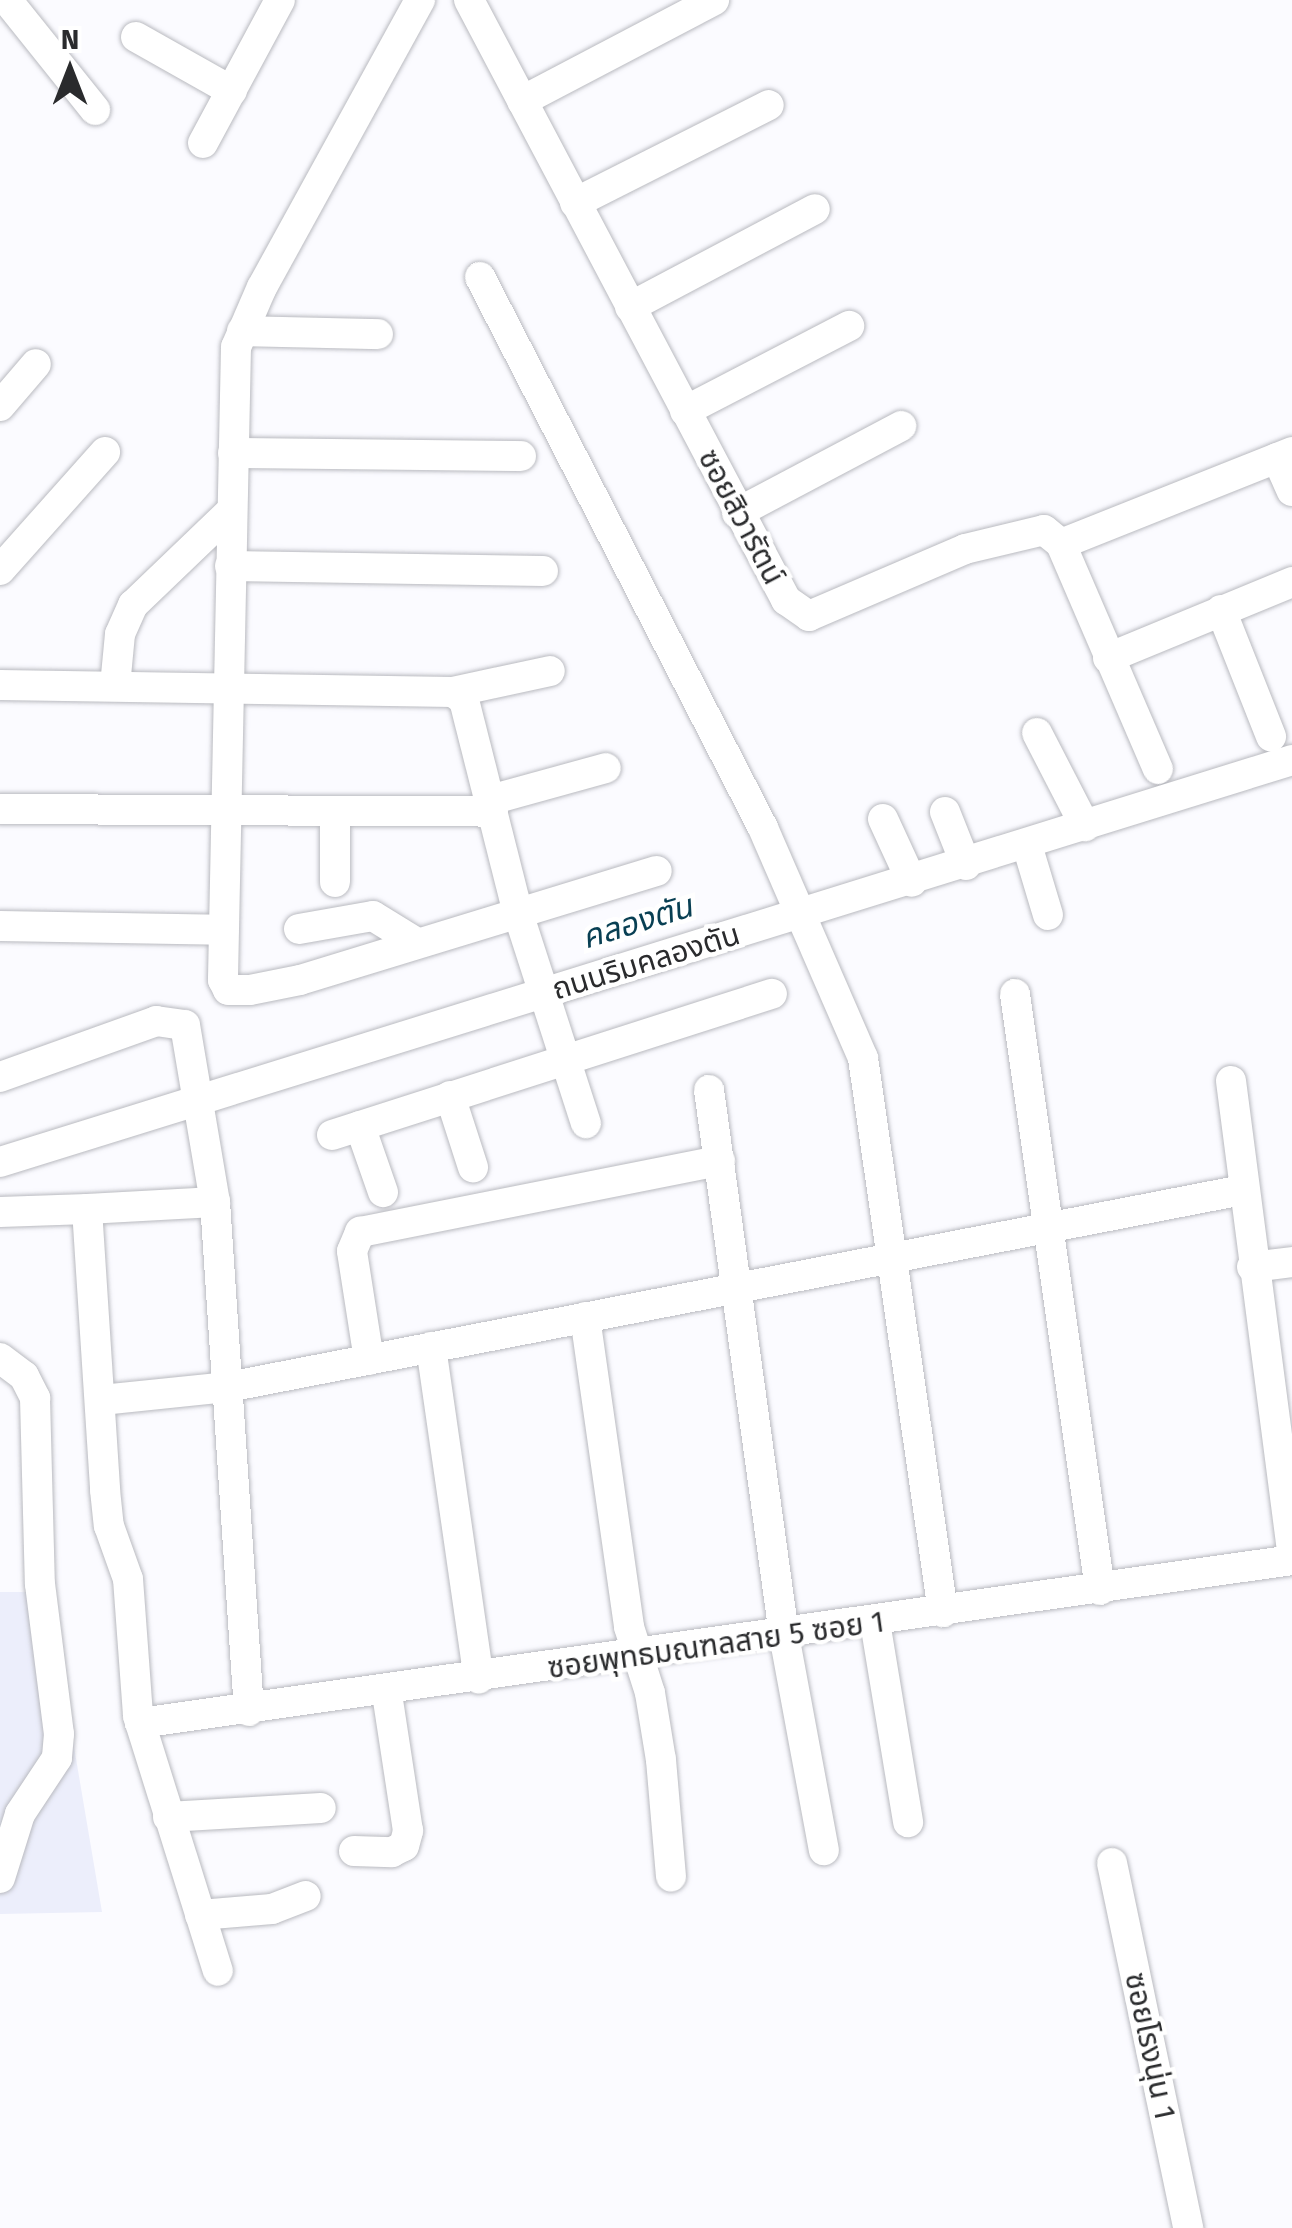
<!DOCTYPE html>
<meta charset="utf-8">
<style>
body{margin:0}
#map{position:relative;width:1292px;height:2228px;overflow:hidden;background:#fbfbff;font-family:"Fira Sans","Noto Sans Thai",sans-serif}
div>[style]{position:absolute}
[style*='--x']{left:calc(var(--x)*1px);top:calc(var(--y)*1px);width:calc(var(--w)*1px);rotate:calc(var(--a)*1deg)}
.built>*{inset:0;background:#eceefb}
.roads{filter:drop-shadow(0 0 2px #b9bac0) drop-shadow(0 0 2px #b9bac0)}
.minor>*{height:30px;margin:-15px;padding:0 15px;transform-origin:15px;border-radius:15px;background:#fff}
span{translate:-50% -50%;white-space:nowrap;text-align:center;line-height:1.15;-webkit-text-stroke:9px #fff;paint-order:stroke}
.street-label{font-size:30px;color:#2a2b2d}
.water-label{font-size:32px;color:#083f53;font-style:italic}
.north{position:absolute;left:20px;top:20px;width:100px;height:100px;-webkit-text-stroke:8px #fff;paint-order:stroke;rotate:0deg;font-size:28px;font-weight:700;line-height:40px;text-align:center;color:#2a2b2d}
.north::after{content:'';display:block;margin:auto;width:35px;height:45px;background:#2a2b2d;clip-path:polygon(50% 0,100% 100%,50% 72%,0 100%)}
</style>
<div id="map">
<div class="built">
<div style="clip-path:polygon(0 1592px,37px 1592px,62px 1676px,102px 1912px,0 1914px)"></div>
</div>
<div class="roads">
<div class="minor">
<div style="--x:7;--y:0;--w:141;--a:51.3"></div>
<div style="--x:420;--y:0;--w:328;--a:118.8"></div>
<div style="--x:262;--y:287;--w:65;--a:113.4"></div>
<div style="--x:236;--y:347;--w:633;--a:91.18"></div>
<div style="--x:223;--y:980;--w:11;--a:63"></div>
<div style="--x:228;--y:990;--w:22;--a:0"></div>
<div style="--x:250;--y:990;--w:51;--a:-11.3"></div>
<div style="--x:300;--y:980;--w:373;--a:-17"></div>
<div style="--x:469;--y:0;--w:679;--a:62.15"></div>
<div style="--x:786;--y:600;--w:28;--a:35"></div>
<div style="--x:809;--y:616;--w:170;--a:-23.2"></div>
<div style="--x:965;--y:549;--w:81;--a:-13.5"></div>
<div style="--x:1044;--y:530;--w:22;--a:39"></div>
<div style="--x:1061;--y:544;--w:245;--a:66.7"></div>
<div style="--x:136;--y:37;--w:110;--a:29.4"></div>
<div style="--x:522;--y:101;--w:217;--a:-27.7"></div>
<div style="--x:203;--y:143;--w:162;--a:-61.7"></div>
<div style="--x:575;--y:203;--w:217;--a:-26.8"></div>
<div style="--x:480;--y:277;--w:619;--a:62.81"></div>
<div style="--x:763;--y:828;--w:251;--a:66.5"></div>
<div style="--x:863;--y:1058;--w:560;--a:81.78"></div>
<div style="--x:630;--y:307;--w:209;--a:-27.9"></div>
<div style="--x:242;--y:331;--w:136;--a:1.3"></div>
<div style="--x:0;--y:406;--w:55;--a:-49.4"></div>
<div style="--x:685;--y:411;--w:185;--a:-27.4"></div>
<div style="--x:233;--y:453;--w:288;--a:0.6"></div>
<div style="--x:1277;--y:458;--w:36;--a:66"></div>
<div style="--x:737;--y:513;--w:186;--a:-27.9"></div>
<div style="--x:1061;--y:544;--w:249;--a:-21.7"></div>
<div style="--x:230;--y:566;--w:313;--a:0.9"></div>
<div style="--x:0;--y:570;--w:158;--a:-48.3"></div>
<div style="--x:1221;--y:610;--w:136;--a:68.4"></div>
<div style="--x:1108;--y:658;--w:199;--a:-22.4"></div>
<div style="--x:0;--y:685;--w:453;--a:0.9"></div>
<div style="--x:453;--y:692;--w:99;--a:-12.2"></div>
<div style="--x:115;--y:686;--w:52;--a:-84.5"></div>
<div style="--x:120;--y:634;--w:32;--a:-66"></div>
<div style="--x:133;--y:605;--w:134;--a:-43.8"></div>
<div style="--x:453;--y:692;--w:14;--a:36"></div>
<div style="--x:464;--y:700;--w:220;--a:75.8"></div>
<div style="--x:518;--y:913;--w:221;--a:72.1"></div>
<div style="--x:1037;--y:733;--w:105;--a:62.7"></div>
<div style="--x:490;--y:800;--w:120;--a:-15.4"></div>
<div style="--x:0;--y:809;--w:493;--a:0.3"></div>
<div style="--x:945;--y:812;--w:57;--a:68.4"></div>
<div style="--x:883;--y:819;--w:69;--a:65.3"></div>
<div style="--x:1027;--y:845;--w:73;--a:73.3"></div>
<div style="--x:335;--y:882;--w:70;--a:-90"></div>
<div style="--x:0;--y:926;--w:221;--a:1"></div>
<div style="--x:299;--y:929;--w:75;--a:-10"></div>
<div style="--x:373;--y:916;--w:52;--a:31.5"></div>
<div style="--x:1015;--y:994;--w:602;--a:81.88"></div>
<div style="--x:0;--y:1077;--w:166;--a:-19.7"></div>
<div style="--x:156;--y:1021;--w:29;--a:8"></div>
<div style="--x:185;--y:1025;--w:180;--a:80.4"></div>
<div style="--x:215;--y:1202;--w:510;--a:86.18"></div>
<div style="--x:1231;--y:1081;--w:476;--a:82.6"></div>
<div style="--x:709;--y:1090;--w:550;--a:82.16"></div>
<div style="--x:784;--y:1635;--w:219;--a:79.5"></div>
<div style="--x:450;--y:1096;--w:75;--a:72.1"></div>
<div style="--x:360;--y:1126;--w:70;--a:70.8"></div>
<div style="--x:332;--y:1135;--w:462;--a:-17.8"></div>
<div style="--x:0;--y:1162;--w:1353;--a:-17.28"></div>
<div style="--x:87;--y:1209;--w:128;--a:-3.1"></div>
<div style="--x:0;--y:1212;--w:87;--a:-2"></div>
<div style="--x:87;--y:1209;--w:282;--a:86.3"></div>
<div style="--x:105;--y:1490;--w:36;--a:84"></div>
<div style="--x:109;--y:1526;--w:56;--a:70.3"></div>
<div style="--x:128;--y:1579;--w:137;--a:85.8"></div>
<div style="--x:138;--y:1716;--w:267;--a:72.6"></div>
<div style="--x:1252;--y:1267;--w:40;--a:-7.1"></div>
<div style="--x:585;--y:1317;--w:313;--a:81.9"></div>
<div style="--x:629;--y:1627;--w:69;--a:72.3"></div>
<div style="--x:650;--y:1693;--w:68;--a:80.7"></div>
<div style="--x:661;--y:1760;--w:117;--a:85.1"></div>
<div style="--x:431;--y:1347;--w:335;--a:81.8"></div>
<div style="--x:0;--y:1358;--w:30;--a:37"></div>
<div style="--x:24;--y:1376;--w:25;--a:63"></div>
<div style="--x:35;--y:1398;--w:186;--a:88.5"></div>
<div style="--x:40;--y:1584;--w:151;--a:82.8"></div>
<div style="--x:59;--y:1734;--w:24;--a:95"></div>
<div style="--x:57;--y:1758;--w:67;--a:123.5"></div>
<div style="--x:20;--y:1814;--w:67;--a:107.4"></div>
<div style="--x:369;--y:1360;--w:110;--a:-98.9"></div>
<div style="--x:352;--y:1251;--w:21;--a:-67"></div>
<div style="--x:360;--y:1232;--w:367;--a:-11.2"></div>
<div style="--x:102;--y:1400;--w:127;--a:-5.9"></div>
<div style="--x:228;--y:1387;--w:1033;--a:-10.99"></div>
<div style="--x:875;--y:1622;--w:203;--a:80.6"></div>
<div style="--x:140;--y:1723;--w:1163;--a:-8.05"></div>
<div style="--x:168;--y:1817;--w:153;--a:-3.4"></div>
<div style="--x:354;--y:1851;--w:38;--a:2"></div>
<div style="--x:392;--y:1852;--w:13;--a:-27"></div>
<div style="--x:404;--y:1846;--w:16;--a:-75"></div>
<div style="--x:408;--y:1831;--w:140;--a:-98.7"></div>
<div style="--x:1112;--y:1863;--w:373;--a:78.2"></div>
<div style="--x:200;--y:1915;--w:72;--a:-4.8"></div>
<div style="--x:272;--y:1909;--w:36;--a:-21"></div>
</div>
</div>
<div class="street-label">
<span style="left:741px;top:517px;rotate:62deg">ซอยสิวารัตน์</span>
<span style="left:646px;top:962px;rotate:-17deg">ถนนริมคลองตัน</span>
<span style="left:716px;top:1645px;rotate:-8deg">ซอยพุทธมณฑลสาย 5 ซอย 1</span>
<span style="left:1150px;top:2046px;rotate:78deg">ซอยโรงนุ่น 1</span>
</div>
<div class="water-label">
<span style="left:637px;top:922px;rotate:-17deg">คลองตัน</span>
</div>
<div class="north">N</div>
</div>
